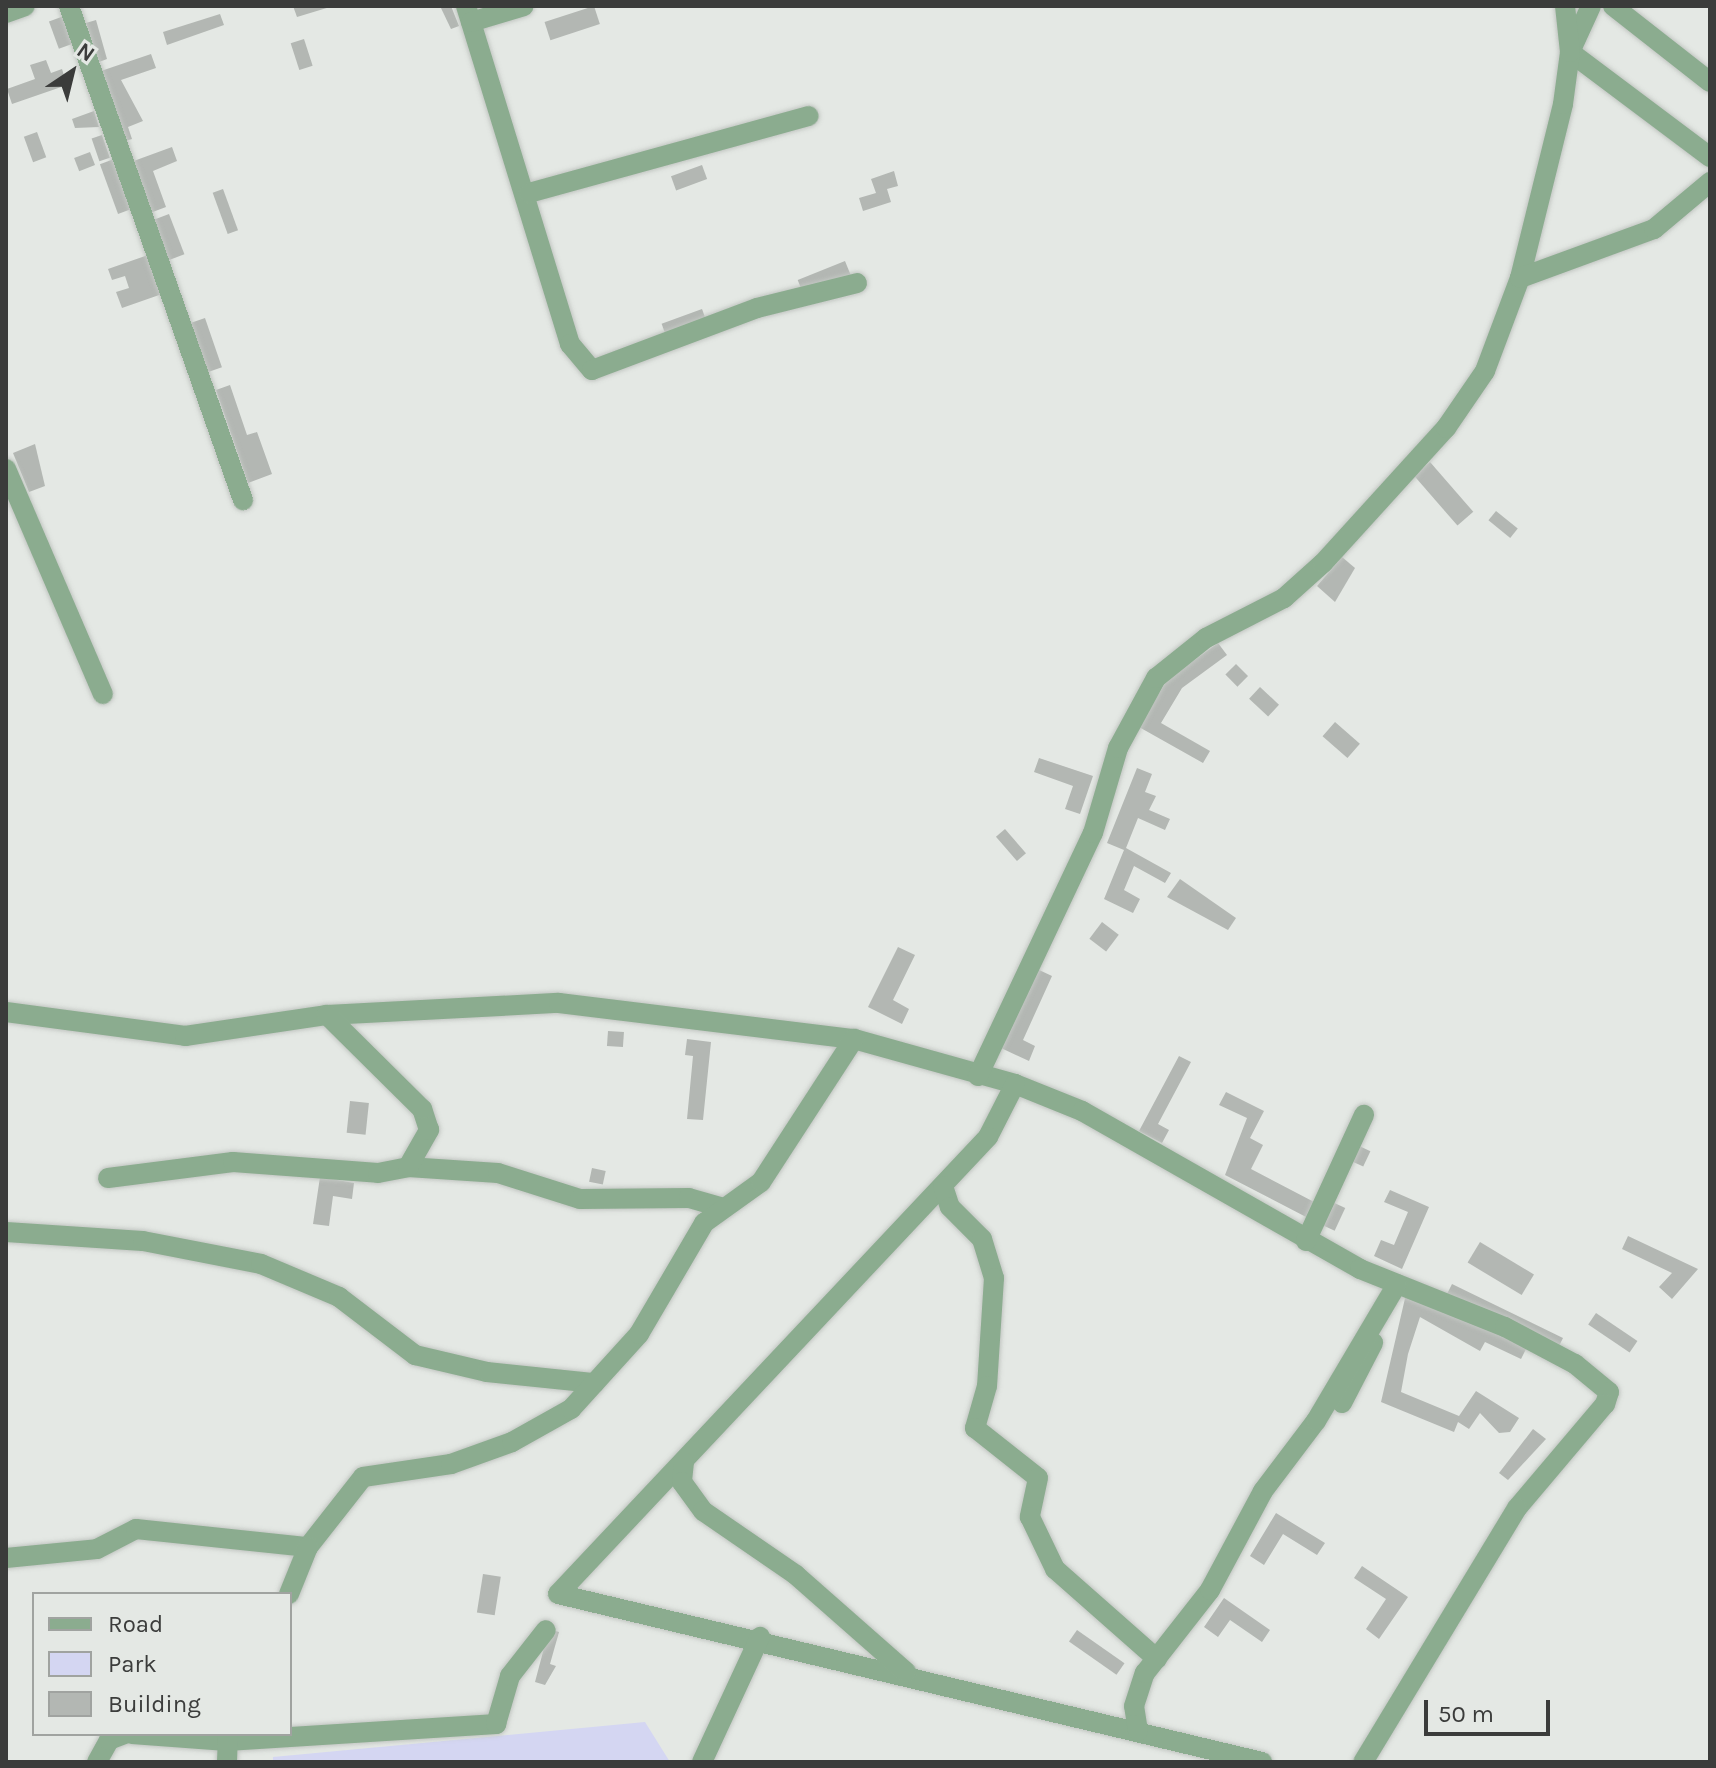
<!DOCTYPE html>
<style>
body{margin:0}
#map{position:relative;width:1716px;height:1768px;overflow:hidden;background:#e4e8e4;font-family:Karla,sans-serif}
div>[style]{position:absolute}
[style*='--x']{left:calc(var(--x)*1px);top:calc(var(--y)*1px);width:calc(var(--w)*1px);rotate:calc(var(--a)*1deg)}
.green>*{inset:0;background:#d4d6f2}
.building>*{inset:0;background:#b3b7b3;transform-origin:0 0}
.roads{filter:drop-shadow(0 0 2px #c2c6c2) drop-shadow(0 0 2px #c2c6c2)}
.minor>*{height:20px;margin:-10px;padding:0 10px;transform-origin:10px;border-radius:10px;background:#8bac8f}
span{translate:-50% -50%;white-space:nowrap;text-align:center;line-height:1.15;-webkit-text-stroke:7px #e4e8e4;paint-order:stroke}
.frame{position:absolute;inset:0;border:8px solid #3b3c3b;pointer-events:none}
.legend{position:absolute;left:32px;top:1592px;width:260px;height:144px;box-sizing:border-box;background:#e4e8e4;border:2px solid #a0a3a0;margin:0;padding:10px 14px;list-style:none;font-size:24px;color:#3b3c3b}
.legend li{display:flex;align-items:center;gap:16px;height:40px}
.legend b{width:40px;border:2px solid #a0a3a0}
.north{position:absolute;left:32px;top:32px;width:80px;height:80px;-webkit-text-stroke:6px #e4e8e4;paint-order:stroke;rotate:35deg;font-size:22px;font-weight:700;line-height:32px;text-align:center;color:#3b3c3b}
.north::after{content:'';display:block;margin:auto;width:28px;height:36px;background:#3b3c3b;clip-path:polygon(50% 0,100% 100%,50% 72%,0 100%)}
.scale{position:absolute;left:1424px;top:1700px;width:126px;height:36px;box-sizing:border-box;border:4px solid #3b3c3b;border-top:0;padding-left:10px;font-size:24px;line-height:28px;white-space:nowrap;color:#3b3c3b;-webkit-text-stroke:6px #e4e8e4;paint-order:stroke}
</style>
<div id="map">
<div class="green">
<div style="clip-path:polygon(645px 1722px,670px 1762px,273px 1762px,273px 1757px)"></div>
</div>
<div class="building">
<div style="clip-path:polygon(293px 6px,330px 6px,330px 7px,297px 17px)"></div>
<div style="clip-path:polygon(440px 6px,451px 6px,459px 26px,451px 29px)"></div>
<div style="left:594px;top:6px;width:19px;height:52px;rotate:72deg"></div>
<div style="clip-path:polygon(220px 14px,224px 25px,167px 45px,163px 32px)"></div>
<div style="left:64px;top:16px;width:29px;height:16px;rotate:70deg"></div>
<div style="clip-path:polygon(96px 20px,107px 59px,99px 62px,86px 23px)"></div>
<div style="left:304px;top:39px;width:28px;height:14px;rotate:72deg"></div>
<div style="clip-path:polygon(151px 54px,156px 68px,121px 80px,143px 121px,128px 127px,132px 139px,125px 141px,101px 71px)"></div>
<div style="clip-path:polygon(46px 60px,51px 73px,62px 69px,67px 85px,12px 104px,7px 89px,35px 79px,30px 65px)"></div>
<div style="clip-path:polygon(94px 111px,99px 127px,75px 128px,72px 119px)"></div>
<div style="left:37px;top:132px;width:27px;height:14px;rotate:70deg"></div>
<div style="left:102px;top:135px;width:24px;height:11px;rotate:71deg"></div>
<div style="clip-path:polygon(172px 147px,177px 161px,153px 171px,166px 207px,150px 213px,131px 162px)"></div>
<div style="left:90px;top:152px;width:14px;height:17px;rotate:69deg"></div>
<div style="left:114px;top:159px;width:53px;height:15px;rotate:70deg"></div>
<div style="left:702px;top:165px;width:15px;height:33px;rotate:70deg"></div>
<div style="clip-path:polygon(894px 171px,898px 186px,887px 189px,891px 202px,863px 211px,859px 198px,876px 193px,871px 179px)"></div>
<div style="left:223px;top:189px;width:44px;height:11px;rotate:70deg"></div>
<div style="left:169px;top:214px;width:43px;height:17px;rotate:69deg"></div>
<div style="clip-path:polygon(148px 255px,162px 294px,122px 308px,116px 292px,129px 288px,125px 276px,112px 280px,108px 269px)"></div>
<div style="left:845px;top:261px;width:16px;height:51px;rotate:68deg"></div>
<div style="left:702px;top:309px;width:15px;height:43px;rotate:70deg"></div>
<div style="left:205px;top:318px;width:52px;height:16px;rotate:71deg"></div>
<div style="clip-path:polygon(230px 385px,247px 435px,257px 432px,272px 474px,248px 483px,216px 390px)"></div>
<div style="clip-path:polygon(35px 444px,45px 486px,29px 492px,13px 453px)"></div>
<div style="left:1430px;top:462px;width:66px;height:21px;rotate:49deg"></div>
<div style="left:1496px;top:511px;width:28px;height:12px;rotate:39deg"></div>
<div style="clip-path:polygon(1342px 557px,1355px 568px,1335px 602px,1317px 586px)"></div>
<div style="clip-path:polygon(1218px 643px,1227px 655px,1182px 688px,1161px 723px,1210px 751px,1203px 763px,1139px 727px,1167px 680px)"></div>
<div style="left:1236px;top:664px;width:17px;height:15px;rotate:45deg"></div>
<div style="left:1260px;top:687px;width:26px;height:16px;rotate:43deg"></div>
<div style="left:1335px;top:722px;width:33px;height:19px;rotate:41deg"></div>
<div style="clip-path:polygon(1039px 758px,1093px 776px,1080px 814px,1065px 809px,1073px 786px,1034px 772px)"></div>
<div style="clip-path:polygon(1137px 768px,1152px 774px,1145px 792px,1156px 796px,1149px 810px,1170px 819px,1165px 830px,1138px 818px,1126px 848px,1171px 873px,1165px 883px,1134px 866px,1124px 890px,1140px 899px,1133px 913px,1104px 899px,1124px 850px,1107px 843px)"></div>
<div style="left:1005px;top:829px;width:32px;height:12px;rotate:49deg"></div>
<div style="clip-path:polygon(1180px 879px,1236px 918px,1228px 930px,1167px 897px)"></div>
<div style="left:1102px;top:922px;width:21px;height:21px;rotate:37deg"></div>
<div style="clip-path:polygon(898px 947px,915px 955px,893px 1000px,909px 1009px,902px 1024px,868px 1007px)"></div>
<div style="clip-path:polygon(1037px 969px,1052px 976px,1023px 1040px,1035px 1046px,1029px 1061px,1001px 1048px)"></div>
<div style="left:608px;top:1031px;width:16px;height:15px;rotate:4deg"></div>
<div style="clip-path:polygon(687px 1039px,711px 1042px,703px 1120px,687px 1119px,693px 1056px,685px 1055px)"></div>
<div style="clip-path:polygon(1179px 1056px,1191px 1062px,1158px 1124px,1169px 1130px,1162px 1143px,1139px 1131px)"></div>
<div style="clip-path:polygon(1226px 1092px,1264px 1111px,1250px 1138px,1263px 1145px,1251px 1169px,1316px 1203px,1308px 1218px,1225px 1175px,1247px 1118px,1219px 1105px)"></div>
<div style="left:350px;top:1101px;width:19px;height:32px;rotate:6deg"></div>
<div style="left:1355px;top:1144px;width:17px;height:17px;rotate:25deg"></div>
<div style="left:592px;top:1168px;width:14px;height:14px;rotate:12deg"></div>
<div style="clip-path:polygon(320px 1177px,354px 1183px,352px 1199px,333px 1196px,329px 1226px,313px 1224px)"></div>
<div style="clip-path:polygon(1390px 1190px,1429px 1207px,1402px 1269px,1374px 1256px,1381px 1240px,1394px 1245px,1408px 1212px,1384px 1202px)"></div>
<div style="left:1328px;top:1200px;width:19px;height:25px;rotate:25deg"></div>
<div style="clip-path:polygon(1628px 1236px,1698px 1269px,1672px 1299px,1659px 1287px,1672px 1273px,1622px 1249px)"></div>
<div style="left:1480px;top:1242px;width:63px;height:24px;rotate:31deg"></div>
<div style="clip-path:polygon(1452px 1284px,1563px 1338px,1557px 1350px,1447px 1294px)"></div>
<div style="clip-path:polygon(1406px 1294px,1527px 1347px,1521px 1359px,1485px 1342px,1480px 1351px,1420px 1317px,1408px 1354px,1401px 1392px,1459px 1416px,1476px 1391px,1519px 1418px,1510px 1432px,1499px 1433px,1480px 1413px,1469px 1429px,1458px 1422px,1454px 1432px,1381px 1402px)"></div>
<div style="left:1596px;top:1313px;width:50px;height:14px;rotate:34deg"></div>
<div style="clip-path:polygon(1533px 1429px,1546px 1439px,1508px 1480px,1499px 1473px)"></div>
<div style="clip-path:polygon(1276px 1513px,1325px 1543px,1317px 1555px,1283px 1534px,1264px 1565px,1250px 1556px)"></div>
<div style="clip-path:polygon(1362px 1566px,1408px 1597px,1379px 1639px,1366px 1629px,1386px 1599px,1354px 1578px)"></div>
<div style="left:483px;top:1574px;width:18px;height:39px;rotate:9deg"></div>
<div style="clip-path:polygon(1224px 1598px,1270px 1630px,1262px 1642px,1230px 1620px,1218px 1637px,1204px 1627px)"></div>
<div style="clip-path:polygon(549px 1629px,559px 1632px,550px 1664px,556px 1666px,545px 1685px,535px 1682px)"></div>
<div style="left:1077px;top:1630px;width:58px;height:14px;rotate:35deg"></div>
</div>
<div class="roads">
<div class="minor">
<div style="--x:69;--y:6;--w:524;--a:70.6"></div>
<div style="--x:466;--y:6;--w:354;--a:72.9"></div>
<div style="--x:570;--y:344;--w:34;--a:50"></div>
<div style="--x:592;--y:370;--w:176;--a:-20.6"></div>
<div style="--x:757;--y:308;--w:103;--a:-14"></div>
<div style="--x:1591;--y:6;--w:51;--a:114.5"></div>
<div style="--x:1570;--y:52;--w:175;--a:36.9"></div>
<div style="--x:1613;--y:6;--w:123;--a:38.1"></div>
<div style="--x:6;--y:13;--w:20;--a:-20"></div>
<div style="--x:471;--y:22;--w:55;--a:-16.8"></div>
<div style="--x:529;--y:193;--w:290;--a:-15.4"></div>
<div style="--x:1520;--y:278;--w:179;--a:-76.1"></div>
<div style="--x:1563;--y:104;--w:52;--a:-82.3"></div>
<div style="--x:1570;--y:52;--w:46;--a:-96.2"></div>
<div style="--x:6;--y:469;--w:245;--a:66.7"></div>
<div style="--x:6;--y:1012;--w:181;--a:7.6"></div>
<div style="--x:185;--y:1036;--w:144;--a:-8.4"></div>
<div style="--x:327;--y:1015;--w:232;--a:-3"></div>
<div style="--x:559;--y:1003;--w:297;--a:7"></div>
<div style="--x:854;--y:1039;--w:167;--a:15.6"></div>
<div style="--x:1015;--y:1084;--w:72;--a:21.9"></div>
<div style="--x:1082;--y:1111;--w:320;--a:29.6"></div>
<div style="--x:1360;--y:1269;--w:156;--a:21.8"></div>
<div style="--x:1505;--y:1327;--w:79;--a:27.9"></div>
<div style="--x:1575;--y:1364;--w:44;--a:39.5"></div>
<div style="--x:1609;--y:1392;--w:13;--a:108"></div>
<div style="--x:1605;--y:1404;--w:136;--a:130.2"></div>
<div style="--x:1517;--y:1508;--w:297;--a:121.2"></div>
<div style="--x:978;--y:1076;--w:269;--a:-64.7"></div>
<div style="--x:1093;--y:833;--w:89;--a:-73.6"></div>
<div style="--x:1118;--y:748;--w:80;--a:-61.5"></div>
<div style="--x:1156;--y:678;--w:64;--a:-38.7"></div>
<div style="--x:1206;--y:638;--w:88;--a:-27.1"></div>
<div style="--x:1284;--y:598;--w:52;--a:-41.9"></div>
<div style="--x:1323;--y:563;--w:183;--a:-47.7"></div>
<div style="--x:1446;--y:428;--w:69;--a:-55.6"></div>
<div style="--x:1485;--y:371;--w:99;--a:-69.4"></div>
<div style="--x:1520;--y:278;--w:143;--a:-20.1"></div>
<div style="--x:1654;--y:229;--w:73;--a:-40"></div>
<div style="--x:1015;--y:1084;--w:59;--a:117"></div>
<div style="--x:988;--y:1137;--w:627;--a:133.26"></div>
<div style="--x:558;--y:1594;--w:724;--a:13.42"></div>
<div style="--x:408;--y:1167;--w:90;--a:3.8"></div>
<div style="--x:498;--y:1173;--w:86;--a:17.6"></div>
<div style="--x:580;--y:1199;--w:109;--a:-0.5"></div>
<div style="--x:689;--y:1198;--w:32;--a:16"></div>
<div style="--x:108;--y:1178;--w:126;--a:-7.3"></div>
<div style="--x:233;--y:1162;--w:145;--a:4.3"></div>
<div style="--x:378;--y:1173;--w:31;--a:-11"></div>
<div style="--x:408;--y:1167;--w:43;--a:-60.4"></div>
<div style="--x:429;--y:1130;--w:22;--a:-108"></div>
<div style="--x:422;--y:1109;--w:134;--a:-135.3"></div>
<div style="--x:943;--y:1186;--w:22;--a:72"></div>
<div style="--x:950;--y:1207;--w:45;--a:45"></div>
<div style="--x:982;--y:1239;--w:41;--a:72.9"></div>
<div style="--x:994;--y:1278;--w:108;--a:93.7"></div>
<div style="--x:987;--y:1386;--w:44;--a:105.9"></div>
<div style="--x:975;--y:1428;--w:80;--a:38.4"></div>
<div style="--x:1038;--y:1478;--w:40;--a:102"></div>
<div style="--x:1030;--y:1517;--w:58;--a:64.3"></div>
<div style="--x:1055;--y:1569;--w:136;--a:41.4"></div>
<div style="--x:6;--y:1232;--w:137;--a:3.8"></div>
<div style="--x:143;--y:1241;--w:120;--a:11"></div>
<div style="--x:261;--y:1264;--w:85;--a:22.9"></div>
<div style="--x:339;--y:1297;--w:96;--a:37.3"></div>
<div style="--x:415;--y:1355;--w:74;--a:13.3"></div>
<div style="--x:487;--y:1372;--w:108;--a:5.9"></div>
<div style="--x:1306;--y:1241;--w:139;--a:-65.3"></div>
<div style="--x:1342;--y:1403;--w:68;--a:-62.7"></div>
<div style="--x:684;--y:1462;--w:20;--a:96"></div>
<div style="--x:682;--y:1482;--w:36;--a:54"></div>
<div style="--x:703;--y:1511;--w:113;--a:34.5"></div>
<div style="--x:796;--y:1575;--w:147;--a:41.4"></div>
<div style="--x:6;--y:1558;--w:91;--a:-5.6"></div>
<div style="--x:97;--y:1549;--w:44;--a:-27.1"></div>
<div style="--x:136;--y:1529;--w:173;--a:6"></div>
<div style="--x:308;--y:1547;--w:89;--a:-51.8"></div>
<div style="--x:363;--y:1477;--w:89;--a:-8.4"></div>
<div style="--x:451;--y:1464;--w:65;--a:-19.8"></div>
<div style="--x:512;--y:1442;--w:68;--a:-29.2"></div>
<div style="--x:571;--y:1409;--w:101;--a:-47.8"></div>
<div style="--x:639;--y:1334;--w:129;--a:-59.6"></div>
<div style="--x:704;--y:1223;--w:70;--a:-35.7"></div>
<div style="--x:761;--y:1182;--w:171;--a:-57"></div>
<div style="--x:289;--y:1594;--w:51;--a:-68"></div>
<div style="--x:1138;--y:1731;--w:25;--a:-99"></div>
<div style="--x:1134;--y:1706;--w:35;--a:-72"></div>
<div style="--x:1145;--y:1673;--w:105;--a:-51.9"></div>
<div style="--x:1210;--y:1590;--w:112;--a:-61.8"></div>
<div style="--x:1263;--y:1491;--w:88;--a:-52.9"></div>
<div style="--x:1316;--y:1421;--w:159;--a:-59.4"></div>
<div style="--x:132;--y:1734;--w:95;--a:4.2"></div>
<div style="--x:227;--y:1741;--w:270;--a:-3.6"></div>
<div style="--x:496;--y:1724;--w:50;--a:-73.7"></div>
<div style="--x:510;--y:1676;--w:58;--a:-52"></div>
<div style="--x:97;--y:1762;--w:25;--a:-61"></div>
<div style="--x:109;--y:1740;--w:17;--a:-21"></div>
<div style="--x:227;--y:1762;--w:28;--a:-88"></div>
<div style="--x:702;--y:1762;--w:138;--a:-65.1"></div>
</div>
</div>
<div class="frame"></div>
<ul class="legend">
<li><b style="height:10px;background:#8bac8f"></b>Road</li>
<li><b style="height:22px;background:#d4d6f2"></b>Park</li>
<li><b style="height:22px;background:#b3b7b3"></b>Building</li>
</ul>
<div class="north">N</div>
<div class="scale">50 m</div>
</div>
